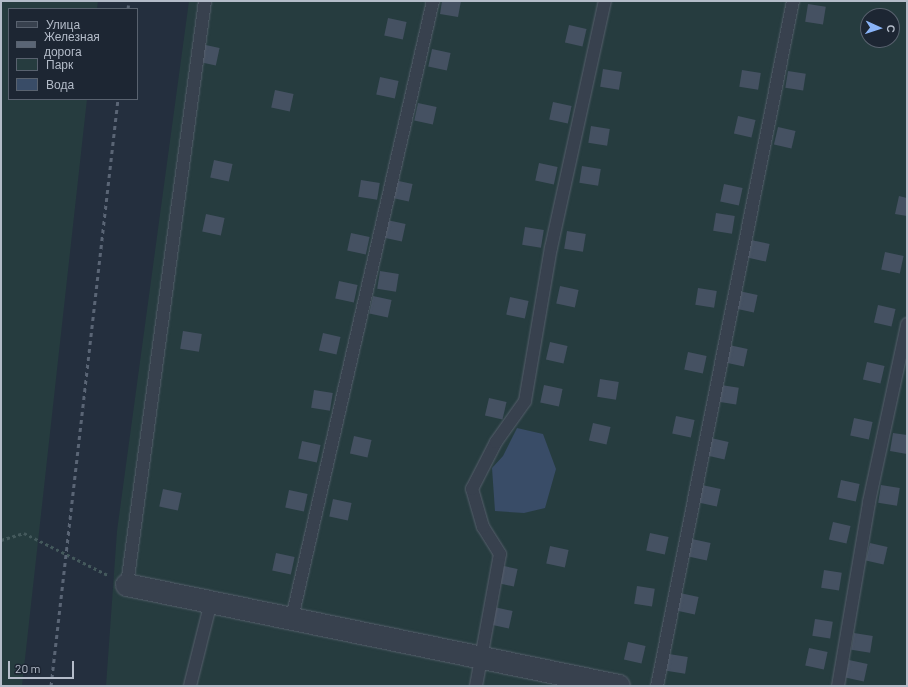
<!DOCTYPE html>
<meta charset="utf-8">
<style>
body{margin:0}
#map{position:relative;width:908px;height:687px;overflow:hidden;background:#242f3e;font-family:Barlow,sans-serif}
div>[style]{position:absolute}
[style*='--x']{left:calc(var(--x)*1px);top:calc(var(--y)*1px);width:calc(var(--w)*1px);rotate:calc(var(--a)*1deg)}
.green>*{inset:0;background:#263c3f}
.water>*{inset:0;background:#394c67}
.building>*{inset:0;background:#455162;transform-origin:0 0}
.path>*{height:2.5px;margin-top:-1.25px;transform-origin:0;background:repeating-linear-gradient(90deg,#44595c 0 3px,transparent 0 6px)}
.roads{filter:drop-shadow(0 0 1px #565f6c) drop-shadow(0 0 1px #565f6c)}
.service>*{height:12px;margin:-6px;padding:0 6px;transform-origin:6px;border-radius:6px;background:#38414e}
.minor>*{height:22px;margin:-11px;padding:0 11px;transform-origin:11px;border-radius:11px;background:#38414e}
.rail>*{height:3px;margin-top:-1.5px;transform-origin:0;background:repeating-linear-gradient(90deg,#5a6575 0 4px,transparent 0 8px)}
span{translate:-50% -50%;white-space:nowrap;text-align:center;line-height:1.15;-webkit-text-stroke:3px #1d2633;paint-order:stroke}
.frame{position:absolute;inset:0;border:2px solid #b4bcc9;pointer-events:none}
.legend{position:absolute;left:8px;top:8px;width:130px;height:92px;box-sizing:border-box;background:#1d2633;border:1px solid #59626f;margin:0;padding:5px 7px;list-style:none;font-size:12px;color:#b4bcc9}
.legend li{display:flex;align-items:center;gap:8px;height:20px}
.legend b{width:20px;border:1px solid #59626f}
.north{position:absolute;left:860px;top:8px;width:40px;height:40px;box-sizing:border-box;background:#1d2633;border:1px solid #59626f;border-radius:50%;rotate:93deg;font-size:11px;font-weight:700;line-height:16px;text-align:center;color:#b4bcc9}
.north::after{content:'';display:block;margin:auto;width:14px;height:18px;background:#8ab4f8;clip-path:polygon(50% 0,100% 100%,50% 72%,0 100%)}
.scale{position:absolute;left:8px;top:661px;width:66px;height:18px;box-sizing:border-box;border:2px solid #b4bcc9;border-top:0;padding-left:5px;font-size:12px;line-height:14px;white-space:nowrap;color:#b4bcc9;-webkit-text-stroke:3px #1d2633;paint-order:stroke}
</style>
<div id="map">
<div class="green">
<div style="clip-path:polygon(1px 1px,98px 1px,97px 9px,9px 9px,9px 99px,87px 99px,22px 686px,1px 686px)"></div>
<div style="clip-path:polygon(evenodd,189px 1px,907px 1px,907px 686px,106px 686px,117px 531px,189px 1px,868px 16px,892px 16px,892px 40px,868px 40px,868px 16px)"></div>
</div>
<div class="water">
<div style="clip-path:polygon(517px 428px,543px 434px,556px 469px,545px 508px,524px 513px,495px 511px,492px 468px,503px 456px)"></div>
</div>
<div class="building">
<div style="clip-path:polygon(442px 1px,461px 1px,458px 17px,440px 14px)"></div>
<div style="left:808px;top:4px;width:18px;height:18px;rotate:9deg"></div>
<div style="left:388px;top:18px;width:19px;height:18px;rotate:12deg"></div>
<div style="left:569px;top:25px;width:18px;height:18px;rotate:13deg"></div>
<div style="left:201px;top:44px;width:19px;height:18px;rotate:12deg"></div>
<div style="left:432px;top:49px;width:19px;height:18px;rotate:12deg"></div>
<div style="left:603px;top:69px;width:19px;height:18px;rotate:9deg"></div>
<div style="left:742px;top:70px;width:19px;height:17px;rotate:9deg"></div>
<div style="left:788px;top:71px;width:18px;height:17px;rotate:9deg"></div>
<div style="left:380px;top:77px;width:19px;height:18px;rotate:12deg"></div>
<div style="left:275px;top:90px;width:19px;height:18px;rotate:12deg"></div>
<div style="left:553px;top:102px;width:19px;height:18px;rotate:12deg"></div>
<div style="left:418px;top:103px;width:19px;height:18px;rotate:12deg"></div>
<div style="left:738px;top:116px;width:18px;height:18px;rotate:13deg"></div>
<div style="left:591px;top:126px;width:19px;height:17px;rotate:9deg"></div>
<div style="left:778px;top:127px;width:18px;height:18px;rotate:13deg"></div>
<div style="left:214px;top:160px;width:19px;height:18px;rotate:12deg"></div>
<div style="left:539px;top:163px;width:19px;height:18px;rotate:12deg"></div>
<div style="left:582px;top:166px;width:19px;height:17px;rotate:9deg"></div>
<div style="left:361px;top:180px;width:19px;height:17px;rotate:9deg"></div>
<div style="left:394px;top:180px;width:19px;height:18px;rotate:12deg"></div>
<div style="left:724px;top:184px;width:19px;height:18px;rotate:12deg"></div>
<div style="clip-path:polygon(899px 196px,907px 198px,907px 216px,895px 214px)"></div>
<div style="left:716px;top:213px;width:19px;height:18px;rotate:9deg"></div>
<div style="left:206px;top:214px;width:19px;height:18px;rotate:12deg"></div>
<div style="left:387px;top:220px;width:19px;height:18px;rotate:12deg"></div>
<div style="left:525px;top:227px;width:19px;height:18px;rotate:9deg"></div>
<div style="left:567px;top:231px;width:19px;height:18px;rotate:9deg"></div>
<div style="left:351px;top:233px;width:19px;height:18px;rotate:12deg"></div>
<div style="left:751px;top:240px;width:19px;height:18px;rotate:12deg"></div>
<div style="left:885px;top:252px;width:19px;height:18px;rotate:12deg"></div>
<div style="left:380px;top:271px;width:19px;height:18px;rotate:9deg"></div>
<div style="left:339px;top:281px;width:19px;height:18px;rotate:12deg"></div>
<div style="left:560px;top:286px;width:19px;height:18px;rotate:12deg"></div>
<div style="left:698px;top:288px;width:19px;height:17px;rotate:9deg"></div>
<div style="left:739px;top:291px;width:19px;height:18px;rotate:12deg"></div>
<div style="left:373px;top:296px;width:19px;height:18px;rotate:12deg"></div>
<div style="left:510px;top:297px;width:19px;height:18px;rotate:12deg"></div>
<div style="left:878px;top:305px;width:18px;height:18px;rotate:13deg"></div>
<div style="left:183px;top:331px;width:19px;height:18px;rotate:9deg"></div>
<div style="left:323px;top:333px;width:18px;height:18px;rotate:13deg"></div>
<div style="left:550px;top:342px;width:18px;height:18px;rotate:13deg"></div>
<div style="left:729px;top:345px;width:19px;height:18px;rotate:12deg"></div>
<div style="left:688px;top:352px;width:19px;height:18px;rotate:12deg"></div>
<div style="left:867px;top:362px;width:18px;height:18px;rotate:13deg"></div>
<div style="left:600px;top:379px;width:19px;height:18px;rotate:9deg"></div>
<div style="left:544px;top:385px;width:19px;height:18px;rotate:12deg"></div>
<div style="left:721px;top:385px;width:18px;height:17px;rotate:9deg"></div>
<div style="left:314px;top:390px;width:19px;height:18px;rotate:9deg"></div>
<div style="left:489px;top:398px;width:18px;height:18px;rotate:13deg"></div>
<div style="left:676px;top:416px;width:19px;height:18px;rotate:12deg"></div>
<div style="left:854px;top:418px;width:19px;height:18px;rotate:12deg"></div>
<div style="left:593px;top:423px;width:18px;height:18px;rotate:13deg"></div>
<div style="clip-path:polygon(893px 433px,907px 435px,907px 454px,890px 451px)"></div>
<div style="left:354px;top:436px;width:18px;height:18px;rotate:13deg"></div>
<div style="left:711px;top:438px;width:18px;height:18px;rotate:13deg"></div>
<div style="left:302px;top:441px;width:19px;height:18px;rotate:12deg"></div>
<div style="left:841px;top:480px;width:19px;height:18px;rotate:12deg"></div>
<div style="left:702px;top:485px;width:19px;height:18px;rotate:12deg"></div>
<div style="left:881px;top:485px;width:19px;height:18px;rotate:9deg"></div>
<div style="left:163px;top:489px;width:19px;height:18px;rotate:12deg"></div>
<div style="left:289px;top:490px;width:19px;height:18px;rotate:12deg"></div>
<div style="left:333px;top:499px;width:19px;height:18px;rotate:12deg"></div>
<div style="left:833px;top:522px;width:18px;height:18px;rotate:13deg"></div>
<div style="left:650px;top:533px;width:19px;height:18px;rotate:12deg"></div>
<div style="left:692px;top:539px;width:19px;height:18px;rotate:12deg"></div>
<div style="left:870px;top:543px;width:18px;height:18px;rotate:13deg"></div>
<div style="left:550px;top:546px;width:19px;height:18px;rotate:12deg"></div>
<div style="left:276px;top:553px;width:19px;height:18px;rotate:12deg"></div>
<div style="left:499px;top:565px;width:19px;height:18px;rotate:12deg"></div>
<div style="left:824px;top:570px;width:18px;height:18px;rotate:9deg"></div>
<div style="left:637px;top:586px;width:18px;height:18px;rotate:9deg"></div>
<div style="left:680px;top:593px;width:19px;height:18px;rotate:12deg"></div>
<div style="left:494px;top:607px;width:19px;height:18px;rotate:12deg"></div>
<div style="left:815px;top:619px;width:18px;height:17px;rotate:9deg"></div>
<div style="left:854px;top:633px;width:19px;height:17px;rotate:9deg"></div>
<div style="left:628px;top:642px;width:18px;height:18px;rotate:13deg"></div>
<div style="left:809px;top:648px;width:19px;height:18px;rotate:12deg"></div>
<div style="left:669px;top:654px;width:19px;height:17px;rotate:9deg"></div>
<div style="left:849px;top:660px;width:19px;height:18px;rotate:12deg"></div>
</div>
<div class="path">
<div style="--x:1;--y:540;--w:24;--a:-17"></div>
<div style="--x:24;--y:533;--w:94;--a:26.6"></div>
</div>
<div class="roads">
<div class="service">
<div style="--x:127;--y:585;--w:589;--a:-82.39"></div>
<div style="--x:292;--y:618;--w:633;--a:-77.13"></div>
<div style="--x:190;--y:686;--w:87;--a:-76"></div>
<div style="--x:476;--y:686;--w:134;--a:-79.7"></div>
<div style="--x:500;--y:554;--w:32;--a:-122"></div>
<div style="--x:483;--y:527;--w:40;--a:-106"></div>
<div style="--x:472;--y:489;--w:53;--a:-62.9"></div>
<div style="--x:496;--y:442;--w:50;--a:-54.7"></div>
<div style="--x:525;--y:401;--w:155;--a:-80.4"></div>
<div style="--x:551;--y:248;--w:253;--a:-77.7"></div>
<div style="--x:657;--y:686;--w:698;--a:-78.77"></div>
<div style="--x:838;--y:686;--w:187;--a:-80.4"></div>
<div style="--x:869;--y:502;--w:182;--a:-77.9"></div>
</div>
<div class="minor">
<div style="--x:127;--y:585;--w:502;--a:11.6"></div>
</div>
</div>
<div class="rail">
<div style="--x:128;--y:9;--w:8;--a:-83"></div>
<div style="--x:51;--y:686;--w:591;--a:-83.49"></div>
</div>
<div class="frame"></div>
<ul class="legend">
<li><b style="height:5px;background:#38414e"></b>Улица</li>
<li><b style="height:5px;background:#5a6575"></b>Железная дорога</li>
<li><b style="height:11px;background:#263c3f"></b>Парк</li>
<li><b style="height:11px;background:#394c67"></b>Вода</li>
</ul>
<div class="north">С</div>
<div class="scale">20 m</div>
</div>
